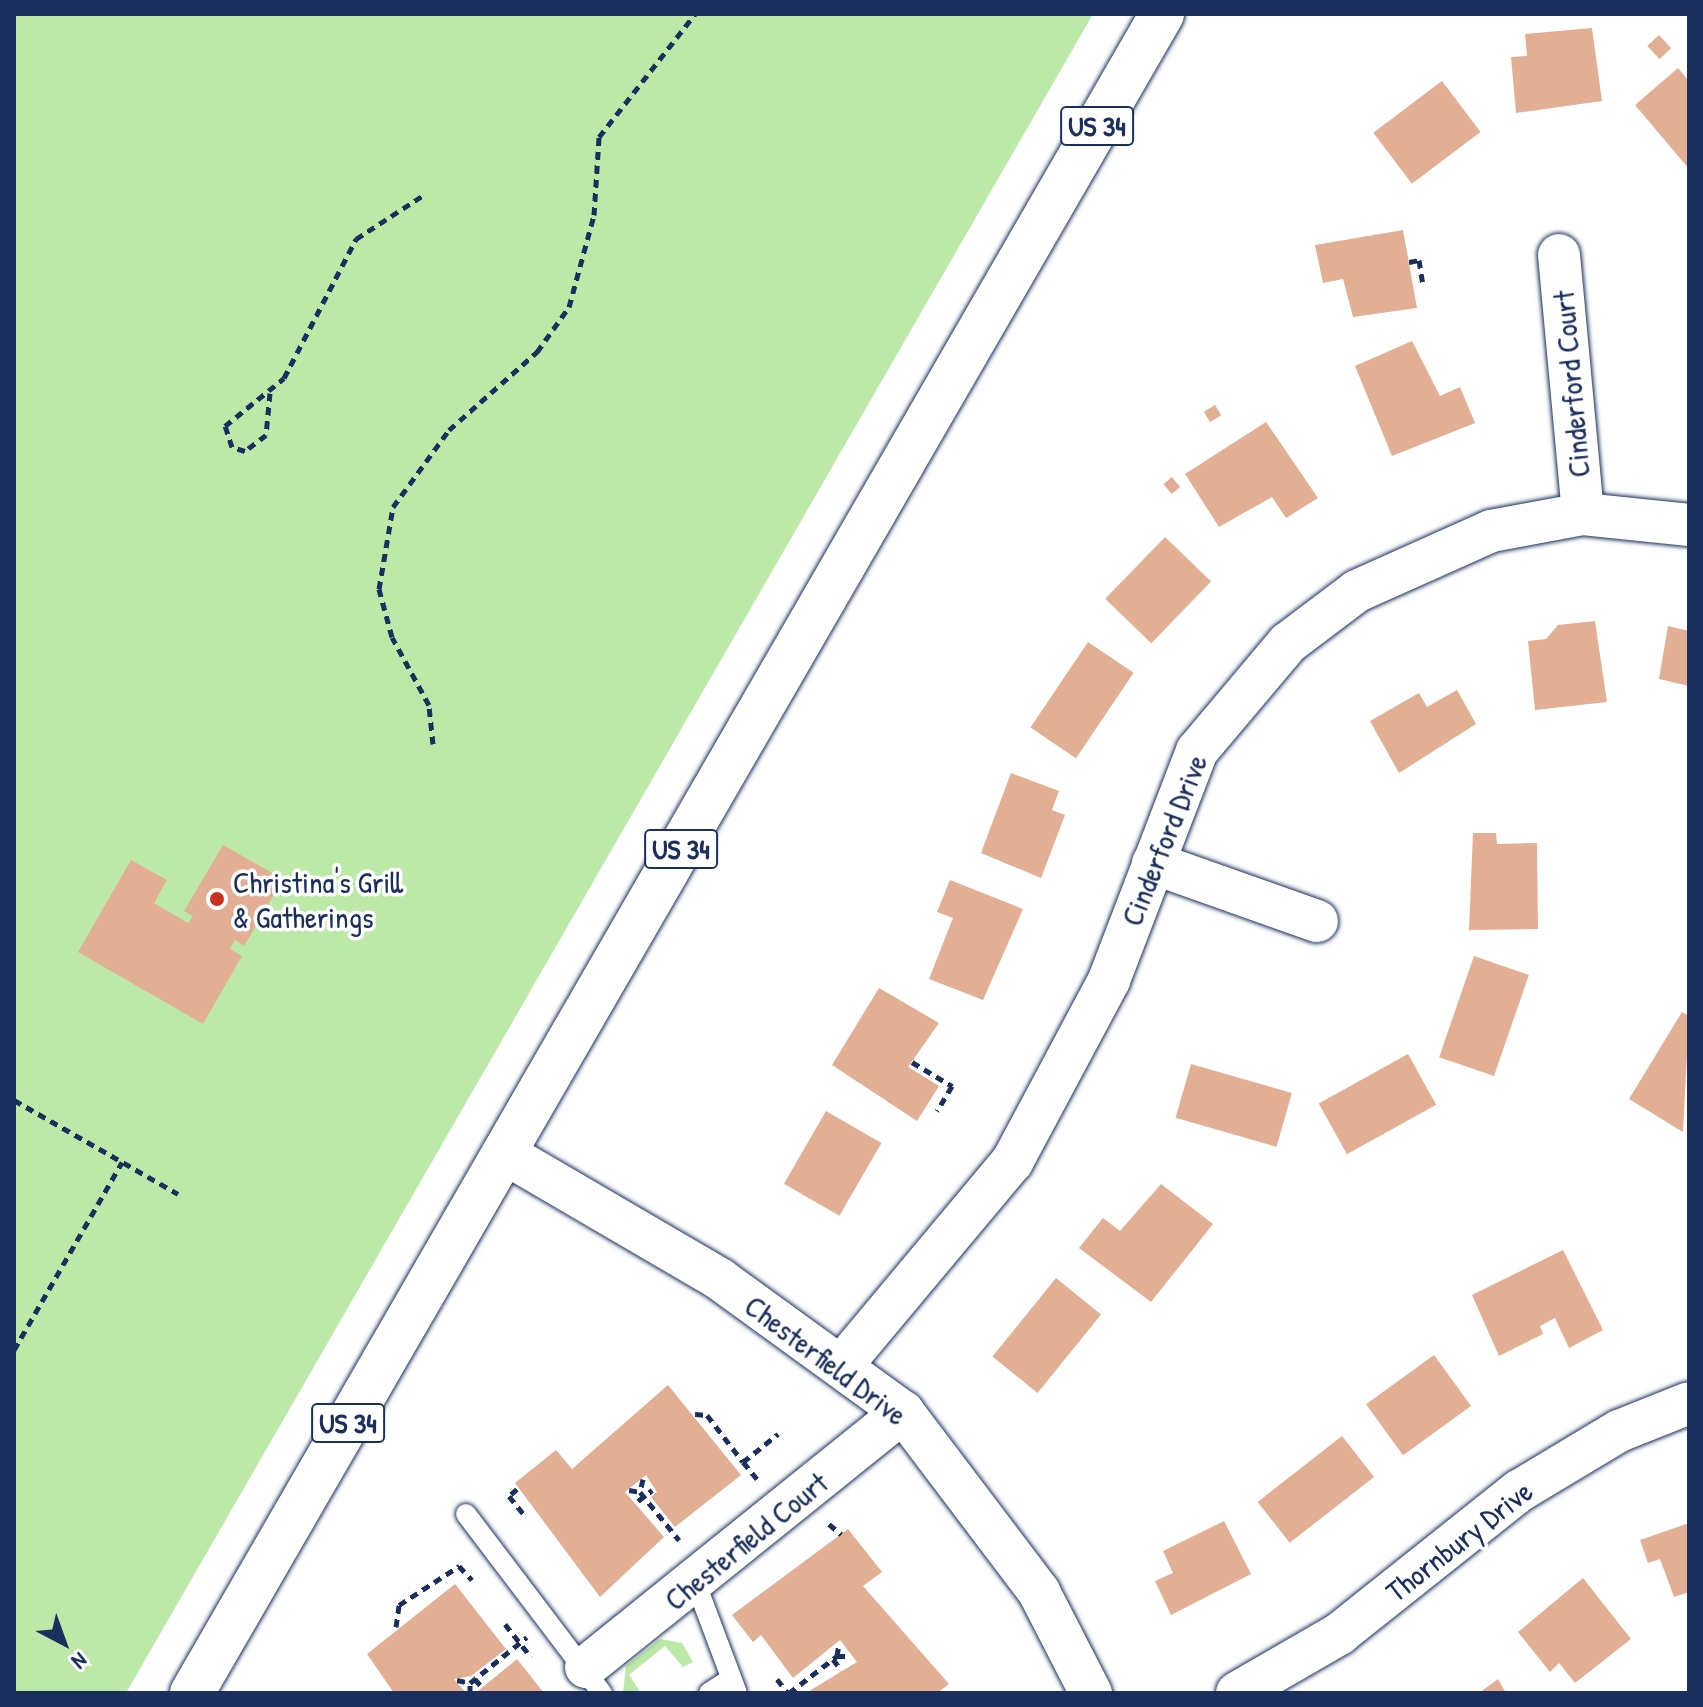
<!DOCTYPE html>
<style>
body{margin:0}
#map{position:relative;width:1703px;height:1707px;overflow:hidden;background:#fff;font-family:"Patrick Hand",sans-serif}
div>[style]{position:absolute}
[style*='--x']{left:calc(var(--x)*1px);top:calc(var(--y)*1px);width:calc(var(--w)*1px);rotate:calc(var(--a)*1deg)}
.green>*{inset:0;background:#bce9a7}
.building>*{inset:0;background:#e2af94;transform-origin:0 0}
.path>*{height:5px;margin-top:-2.5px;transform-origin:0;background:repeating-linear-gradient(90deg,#1b2f5e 0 8px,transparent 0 14px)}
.roads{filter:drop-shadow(0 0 2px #1b2f5e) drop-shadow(0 0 2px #1b2f5e)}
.service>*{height:20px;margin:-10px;padding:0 10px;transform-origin:10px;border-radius:10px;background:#fff}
.minor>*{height:42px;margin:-21px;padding:0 21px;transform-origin:21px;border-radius:21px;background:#fff}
.primary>*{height:44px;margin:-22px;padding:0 22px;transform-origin:22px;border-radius:22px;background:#fff}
.dots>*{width:22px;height:22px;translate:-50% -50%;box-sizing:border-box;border:4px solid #fff;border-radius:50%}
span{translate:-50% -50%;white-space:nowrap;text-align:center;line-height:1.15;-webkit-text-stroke:7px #fff;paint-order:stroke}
.shield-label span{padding:2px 6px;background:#fff;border:2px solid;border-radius:6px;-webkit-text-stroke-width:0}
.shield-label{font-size:28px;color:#1b2f5e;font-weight:700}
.street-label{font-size:30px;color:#1b2f5e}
.poi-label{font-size:30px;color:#1b2f5e}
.left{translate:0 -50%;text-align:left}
.frame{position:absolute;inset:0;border:16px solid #1b2f5e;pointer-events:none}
.north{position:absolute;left:24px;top:1603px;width:80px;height:80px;-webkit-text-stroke:6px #fff;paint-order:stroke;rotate:139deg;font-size:22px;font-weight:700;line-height:32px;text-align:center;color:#1b2f5e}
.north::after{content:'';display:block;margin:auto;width:28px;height:36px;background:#1b2f5e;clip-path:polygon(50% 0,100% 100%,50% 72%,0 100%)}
</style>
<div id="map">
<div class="green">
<div style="clip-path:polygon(14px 14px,1093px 14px,126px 1693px,14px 1693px)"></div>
<div style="clip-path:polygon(660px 1639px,682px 1643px,693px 1662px,683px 1667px,665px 1646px,629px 1675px,641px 1693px,623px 1693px,626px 1666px)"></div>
</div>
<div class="building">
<div style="clip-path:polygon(1592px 28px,1602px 101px,1516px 113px,1511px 57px,1527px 56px,1525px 34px)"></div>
<div style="left:1659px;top:35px;width:18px;height:16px;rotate:47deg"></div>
<div style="clip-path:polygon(1678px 68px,1689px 81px,1689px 169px,1635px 105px)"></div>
<div style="left:1442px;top:81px;width:64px;height:86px;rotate:53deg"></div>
<div style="clip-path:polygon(1403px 230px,1417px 308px,1353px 317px,1343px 279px,1323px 283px,1315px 245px)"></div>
<div style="clip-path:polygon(1412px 341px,1440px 396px,1460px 387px,1475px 423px,1392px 456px,1355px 366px)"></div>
<div style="left:1215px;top:405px;width:12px;height:13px;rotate:59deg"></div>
<div style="clip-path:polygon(1266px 422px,1318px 498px,1286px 518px,1272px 497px,1219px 527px,1185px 474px)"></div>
<div style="left:1172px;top:477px;width:13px;height:11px;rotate:51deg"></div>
<div style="left:1165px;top:537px;width:64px;height:86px;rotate:44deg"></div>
<div style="clip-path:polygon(1595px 621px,1607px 702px,1535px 710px,1528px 641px,1546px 639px,1558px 625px)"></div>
<div style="clip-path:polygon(1668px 626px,1689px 631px,1689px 686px,1659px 679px)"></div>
<div style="left:1088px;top:642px;width:55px;height:103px;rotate:34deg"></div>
<div style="clip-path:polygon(1457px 690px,1476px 724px,1399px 773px,1370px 721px,1419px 693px,1427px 707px)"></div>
<div style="clip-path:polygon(1011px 773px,1059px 791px,1052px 810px,1065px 815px,1041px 878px,981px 853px)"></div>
<div style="clip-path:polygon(1473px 833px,1496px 833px,1497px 844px,1537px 843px,1538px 929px,1469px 930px)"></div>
<div style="clip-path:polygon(223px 845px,283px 879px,244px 946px,235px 940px,230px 949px,242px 956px,203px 1024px,78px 952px,131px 860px,167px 880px,154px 903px,188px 923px,193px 916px,184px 911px)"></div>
<div style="clip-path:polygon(950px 880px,1023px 909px,983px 1000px,929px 979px,953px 918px,937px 912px)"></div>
<div style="left:1474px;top:956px;width:58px;height:107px;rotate:19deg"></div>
<div style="clip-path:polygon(879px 988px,939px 1023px,908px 1067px,939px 1086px,917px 1121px,832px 1065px)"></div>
<div style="clip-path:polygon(1682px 1012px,1689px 1016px,1683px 1132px,1629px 1099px)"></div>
<div style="left:1408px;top:1054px;width:58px;height:102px;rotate:61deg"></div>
<div style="left:1191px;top:1064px;width:105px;height:56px;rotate:16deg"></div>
<div style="left:826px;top:1111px;width:64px;height:84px;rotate:30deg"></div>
<div style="clip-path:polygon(1161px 1184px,1213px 1224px,1151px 1302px,1079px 1248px,1103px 1218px,1120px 1231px)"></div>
<div style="clip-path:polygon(1563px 1250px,1603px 1330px,1569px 1348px,1555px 1318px,1540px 1326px,1543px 1334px,1499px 1356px,1472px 1295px)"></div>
<div style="left:1056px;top:1278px;width:58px;height:101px;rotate:39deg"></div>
<div style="left:1434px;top:1355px;width:63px;height:84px;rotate:54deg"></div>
<div style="clip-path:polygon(668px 1385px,741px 1475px,675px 1527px,651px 1497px,657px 1492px,646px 1475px,625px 1492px,664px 1537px,600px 1597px,515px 1483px,556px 1450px,572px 1469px)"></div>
<div style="left:1342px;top:1436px;width:52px;height:107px;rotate:52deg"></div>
<div style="clip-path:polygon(1224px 1521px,1251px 1574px,1171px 1615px,1155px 1581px,1173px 1573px,1163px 1551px)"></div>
<div style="clip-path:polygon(1689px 1523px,1689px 1592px,1674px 1597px,1660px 1559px,1648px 1563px,1640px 1540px)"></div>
<div style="clip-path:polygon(848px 1529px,882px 1572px,863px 1586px,949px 1684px,937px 1693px,806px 1693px,857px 1662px,840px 1640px,793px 1678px,761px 1635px,753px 1642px,732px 1615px)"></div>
<div style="clip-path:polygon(1583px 1578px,1631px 1639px,1575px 1683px,1559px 1663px,1550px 1672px,1518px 1632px)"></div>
<div style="clip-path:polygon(455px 1584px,506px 1649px,471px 1676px,454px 1679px,466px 1693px,394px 1693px,367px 1654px)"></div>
<div style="clip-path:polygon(517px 1659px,544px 1693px,479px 1693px,478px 1691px)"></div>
<div style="clip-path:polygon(1498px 1679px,1506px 1693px,1479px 1693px)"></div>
</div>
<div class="path">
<div style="--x:1409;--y:262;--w:10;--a:-11"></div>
<div style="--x:1419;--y:260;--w:26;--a:81"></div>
<div style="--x:270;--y:393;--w:42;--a:95.4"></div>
<div style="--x:266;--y:435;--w:26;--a:143"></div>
<div style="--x:245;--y:451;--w:14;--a:-163"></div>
<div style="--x:232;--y:447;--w:22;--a:-108"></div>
<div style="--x:225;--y:426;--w:76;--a:-39.1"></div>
<div style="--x:284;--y:378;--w:157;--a:-62.6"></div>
<div style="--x:356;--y:239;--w:82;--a:-33.1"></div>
<div style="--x:433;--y:744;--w:39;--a:-96"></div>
<div style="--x:429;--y:705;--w:77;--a:-118.6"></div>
<div style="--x:392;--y:637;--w:50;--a:-105.2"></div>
<div style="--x:379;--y:589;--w:83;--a:-80.3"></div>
<div style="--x:393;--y:507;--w:95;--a:-54"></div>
<div style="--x:449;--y:430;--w:118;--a:-41.6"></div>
<div style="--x:537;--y:352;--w:55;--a:-54.6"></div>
<div style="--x:569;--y:307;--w:95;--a:-74.8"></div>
<div style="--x:594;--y:215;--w:78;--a:-86.3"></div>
<div style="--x:599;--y:137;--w:156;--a:-52"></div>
<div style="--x:912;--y:1062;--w:47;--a:31"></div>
<div style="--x:952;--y:1086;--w:29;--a:121"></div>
<div style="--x:14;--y:1100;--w:189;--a:29.8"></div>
<div style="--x:14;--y:1350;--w:217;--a:-60.1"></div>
<div style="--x:695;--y:1414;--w:12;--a:5"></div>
<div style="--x:707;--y:1415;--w:59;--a:52.5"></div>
<div style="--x:643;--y:1479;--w:13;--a:103"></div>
<div style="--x:640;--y:1492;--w:62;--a:50.9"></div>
<div style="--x:757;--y:1479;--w:22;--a:-129"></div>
<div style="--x:743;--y:1462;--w:45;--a:-38.7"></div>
<div style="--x:517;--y:1489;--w:11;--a:139"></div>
<div style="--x:509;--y:1496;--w:26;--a:51"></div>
<div style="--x:629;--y:1490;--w:11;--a:10"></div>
<div style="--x:638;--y:1501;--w:18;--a:-38"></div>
<div style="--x:829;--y:1524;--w:16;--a:40"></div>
<div style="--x:505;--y:1624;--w:42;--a:51.8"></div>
<div style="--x:396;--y:1627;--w:22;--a:-82"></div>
<div style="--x:399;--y:1605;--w:72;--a:-33"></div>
<div style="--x:459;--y:1566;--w:19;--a:47"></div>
<div style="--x:837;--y:1656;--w:12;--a:-81"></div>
<div style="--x:833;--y:1659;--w:14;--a:54"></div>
<div style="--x:475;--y:1679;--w:9;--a:49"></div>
<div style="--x:777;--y:1679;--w:18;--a:52"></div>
<div style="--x:457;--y:1680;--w:13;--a:13"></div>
<div style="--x:470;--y:1693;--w:10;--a:-90"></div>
<div style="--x:470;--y:1683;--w:73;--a:-38.9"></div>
<div style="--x:789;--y:1693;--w:61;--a:-37.6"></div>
<div style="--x:837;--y:1656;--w:12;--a:0"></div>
</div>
<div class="roads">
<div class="service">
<div style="--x:466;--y:1514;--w:225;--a:52.8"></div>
<div style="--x:696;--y:1584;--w:116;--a:69.4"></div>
<div style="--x:709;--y:1693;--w:24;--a:-33"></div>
</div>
<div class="minor">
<div style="--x:1559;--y:255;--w:260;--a:84.7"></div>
<div style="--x:1153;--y:863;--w:174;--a:19.5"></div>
<div style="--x:504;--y:1153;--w:251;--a:30.3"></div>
<div style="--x:721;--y:1280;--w:225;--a:36"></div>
<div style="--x:903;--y:1412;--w:226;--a:52.9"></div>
<div style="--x:1039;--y:1592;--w:114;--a:62.8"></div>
<div style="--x:842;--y:1365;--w:265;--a:-50.1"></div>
<div style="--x:1012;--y:1162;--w:206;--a:-61.9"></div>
<div style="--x:1109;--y:980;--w:245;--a:-69"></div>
<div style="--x:1197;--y:751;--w:141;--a:-49.9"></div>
<div style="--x:1288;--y:643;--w:86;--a:-37"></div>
<div style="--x:1357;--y:591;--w:147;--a:-24.1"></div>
<div style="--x:1491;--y:531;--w:94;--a:-10.5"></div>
<div style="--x:1583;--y:514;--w:107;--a:5.9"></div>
<div style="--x:586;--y:1667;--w:407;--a:-38.8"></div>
<div style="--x:1237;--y:1693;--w:118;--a:-30"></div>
<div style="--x:1339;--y:1634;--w:230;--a:-38.5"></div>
<div style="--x:1519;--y:1491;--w:117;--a:-31"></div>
<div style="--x:1619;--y:1431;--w:75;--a:-21.8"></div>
</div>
<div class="primary">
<div style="--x:192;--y:1693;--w:1939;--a:-59.98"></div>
</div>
</div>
<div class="dots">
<div style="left:217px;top:899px;background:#c8321e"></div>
</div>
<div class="shield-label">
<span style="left:1097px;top:126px">US 34</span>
<span style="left:681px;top:849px">US 34</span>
<span style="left:348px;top:1423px">US 34</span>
</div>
<div class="street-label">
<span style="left:1571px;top:384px;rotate:-95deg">Cinderford Court</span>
<span style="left:1164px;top:840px;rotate:-68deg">Cinderford Drive</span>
<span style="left:826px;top:1360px;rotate:37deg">Chesterfield Drive</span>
<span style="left:746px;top:1541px;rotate:-39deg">Chesterfield Court</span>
<span style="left:1459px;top:1541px;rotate:-38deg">Thornbury Drive</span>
</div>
<div class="poi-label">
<span class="left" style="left:233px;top:899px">Christina's Grill<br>&amp; Gatherings</span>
</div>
<div class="frame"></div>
<div class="north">N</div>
</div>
